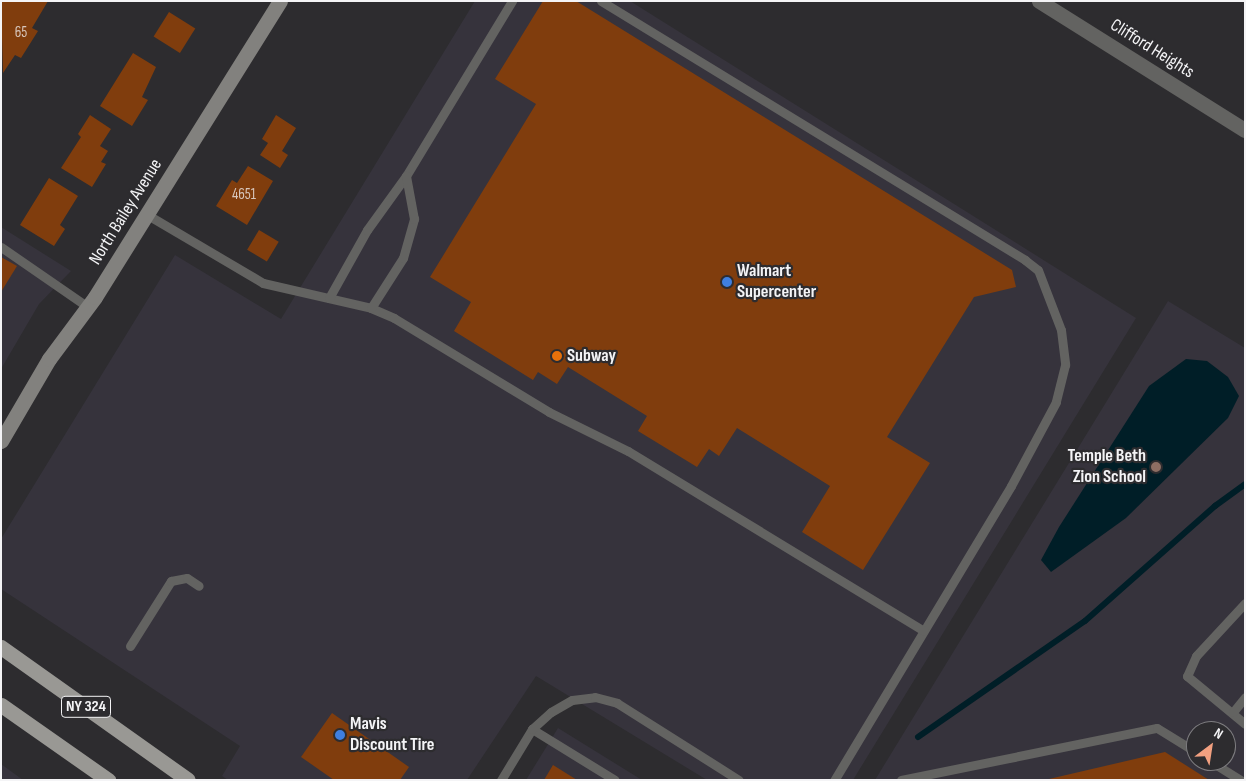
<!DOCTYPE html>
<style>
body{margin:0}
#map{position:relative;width:1246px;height:781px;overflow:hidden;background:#2d2c2f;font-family:"Sofia Sans Condensed",sans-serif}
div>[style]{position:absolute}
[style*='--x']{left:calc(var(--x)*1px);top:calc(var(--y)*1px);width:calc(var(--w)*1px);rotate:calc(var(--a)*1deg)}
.built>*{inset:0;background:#36333c}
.water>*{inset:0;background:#001e27}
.stream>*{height:6px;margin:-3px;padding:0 3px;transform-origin:3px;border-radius:3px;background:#001e27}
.building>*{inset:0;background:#803d0d;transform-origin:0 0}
.lane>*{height:9px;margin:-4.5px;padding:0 4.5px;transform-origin:4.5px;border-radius:4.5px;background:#636361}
.street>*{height:15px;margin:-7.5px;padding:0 7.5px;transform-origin:7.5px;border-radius:7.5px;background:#636361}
.secondary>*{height:15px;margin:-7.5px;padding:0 7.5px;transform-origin:7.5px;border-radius:7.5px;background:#82817e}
.primary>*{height:15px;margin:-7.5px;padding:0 7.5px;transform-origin:7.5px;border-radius:7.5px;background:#999894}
.dots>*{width:14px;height:14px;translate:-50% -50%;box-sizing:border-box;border:2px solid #2d2c2f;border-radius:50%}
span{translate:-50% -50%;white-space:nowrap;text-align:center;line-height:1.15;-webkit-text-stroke:4.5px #2d2c2f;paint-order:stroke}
.number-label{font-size:15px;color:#d7c6bc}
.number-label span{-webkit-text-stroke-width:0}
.shield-label span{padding:1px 4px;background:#2d2c2f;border:1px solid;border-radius:4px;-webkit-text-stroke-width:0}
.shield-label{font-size:16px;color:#f4f4f6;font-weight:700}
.street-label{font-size:18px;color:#f4f4f6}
.poi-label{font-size:18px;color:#f4f4f6;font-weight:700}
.left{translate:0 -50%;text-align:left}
.right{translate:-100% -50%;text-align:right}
.frame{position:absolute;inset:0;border:2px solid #f4f4f6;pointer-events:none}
.north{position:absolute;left:1186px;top:721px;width:50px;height:50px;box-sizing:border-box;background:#2d2c2f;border:1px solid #7d7c7f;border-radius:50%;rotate:31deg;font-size:14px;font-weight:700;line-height:20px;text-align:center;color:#f4f4f6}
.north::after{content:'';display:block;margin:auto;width:18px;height:22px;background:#f2a080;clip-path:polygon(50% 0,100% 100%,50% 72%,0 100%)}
</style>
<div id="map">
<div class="built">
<div style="clip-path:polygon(475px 1px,630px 1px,1136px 318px,853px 780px,707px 780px,536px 676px,467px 780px,228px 780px,222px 776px,240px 746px,1px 589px,1px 539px,175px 255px,281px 319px)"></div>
<div style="clip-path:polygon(1px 227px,71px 271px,39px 304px,1px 369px)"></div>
<div style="clip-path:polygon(evenodd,1168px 301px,1245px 348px,1245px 780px,875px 780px,1168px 301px,1196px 731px,1226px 731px,1226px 761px,1196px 761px,1196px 731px)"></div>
<div style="clip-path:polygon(558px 728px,642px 780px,526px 780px)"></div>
<div style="clip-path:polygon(1px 764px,23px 780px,1px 780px)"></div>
</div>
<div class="water">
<div style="clip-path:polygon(1186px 359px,1207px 361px,1228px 377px,1239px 396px,1228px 418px,1126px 518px,1051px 572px,1041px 560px,1059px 527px,1149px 386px)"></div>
</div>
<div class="stream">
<div style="--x:918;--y:737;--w:203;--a:-34.8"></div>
<div style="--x:1085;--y:621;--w:174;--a:-41.5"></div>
<div style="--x:1215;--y:506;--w:37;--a:-36"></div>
</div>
<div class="building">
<div style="clip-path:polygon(1px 1px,48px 1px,32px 28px,38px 31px,21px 58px,15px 55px,3px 73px)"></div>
<div style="clip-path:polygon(543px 1px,576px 1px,1012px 270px,1016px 287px,974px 297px,887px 437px,930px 463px,863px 570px,802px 532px,830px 486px,737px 428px,719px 456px,709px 449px,697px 467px,638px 431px,647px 416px,568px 367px,557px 384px,538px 372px,533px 380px,454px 331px,471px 302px,430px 277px,536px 104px,495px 79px)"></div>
<div style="left:169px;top:12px;width:31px;height:29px;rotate:32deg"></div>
<div style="clip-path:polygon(133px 53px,156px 67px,142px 97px,148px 100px,132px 126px,100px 106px)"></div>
<div style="clip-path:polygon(90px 115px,111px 129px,100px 146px,108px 151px,101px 162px,106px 164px,92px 187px,61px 168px,81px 137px,78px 134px)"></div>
<div style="clip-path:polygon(276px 115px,296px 128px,282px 151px,288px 155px,280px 168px,260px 155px,268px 143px,262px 139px)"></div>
<div style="clip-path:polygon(248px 166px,273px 181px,247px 225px,216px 206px,232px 180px,237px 183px)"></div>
<div style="clip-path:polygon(49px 178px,78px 196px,60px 225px,65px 229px,54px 246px,20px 225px)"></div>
<div style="left:259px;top:230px;width:23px;height:23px;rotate:31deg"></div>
<div style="clip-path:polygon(1px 257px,17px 266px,1px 292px)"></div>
<div style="clip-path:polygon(332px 713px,409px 767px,400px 780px,334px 780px,301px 757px)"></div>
<div style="clip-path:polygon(1165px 752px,1209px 780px,1049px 780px,1049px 779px)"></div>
<div style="clip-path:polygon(553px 765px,577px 780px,544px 780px)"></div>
</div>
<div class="lane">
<div style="--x:601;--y:1;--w:497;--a:31.4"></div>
<div style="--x:1025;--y:260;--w:16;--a:38"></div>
<div style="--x:1038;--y:270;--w:64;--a:69"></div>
<div style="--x:1061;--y:330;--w:35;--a:83"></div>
<div style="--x:1065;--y:365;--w:38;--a:104"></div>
<div style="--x:1056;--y:402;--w:95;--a:118.2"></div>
<div style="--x:1011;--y:486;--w:343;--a:121"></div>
<div style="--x:146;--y:214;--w:136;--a:30.5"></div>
<div style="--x:263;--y:283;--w:111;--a:13"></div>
<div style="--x:371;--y:308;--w:25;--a:23"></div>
<div style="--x:394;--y:318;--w:181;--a:31.2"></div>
<div style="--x:549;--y:412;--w:88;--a:26.3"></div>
<div style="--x:628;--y:451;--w:346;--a:31.3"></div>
<div style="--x:1;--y:247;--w:106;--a:34.6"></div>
<div style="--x:329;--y:298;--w:78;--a:-60.8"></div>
<div style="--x:367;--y:230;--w:67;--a:-54.2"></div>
<div style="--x:406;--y:176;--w:205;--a:-58.8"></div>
<div style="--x:371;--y:308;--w:59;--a:-57.4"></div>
<div style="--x:403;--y:258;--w:41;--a:-74.2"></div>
<div style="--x:414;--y:219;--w:44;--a:-100.5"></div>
<div style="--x:1245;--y:603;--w:72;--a:132.8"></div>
<div style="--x:1196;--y:656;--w:22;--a:114"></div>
<div style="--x:1187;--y:676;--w:75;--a:39.6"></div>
<div style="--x:130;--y:646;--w:77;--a:-57.8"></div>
<div style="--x:171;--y:581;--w:16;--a:-11"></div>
<div style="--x:187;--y:578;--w:14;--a:34"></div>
<div style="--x:1233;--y:712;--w:19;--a:-51"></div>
<div style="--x:532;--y:729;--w:97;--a:31.6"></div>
<div style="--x:1210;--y:761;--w:36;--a:32"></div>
<div style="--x:501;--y:780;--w:60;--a:-58.7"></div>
<div style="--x:532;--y:729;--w:25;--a:-42"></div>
<div style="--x:551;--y:712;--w:24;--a:-30"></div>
<div style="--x:572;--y:700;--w:23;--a:-7"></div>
<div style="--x:595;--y:697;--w:23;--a:15"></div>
<div style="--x:617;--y:703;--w:144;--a:32.3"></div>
<div style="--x:901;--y:780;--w:261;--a:-11.5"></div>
<div style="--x:1157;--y:728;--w:46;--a:31.6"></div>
</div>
<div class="street">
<div style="--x:1039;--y:1;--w:243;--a:32.1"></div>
</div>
<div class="secondary">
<div style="--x:1;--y:441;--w:95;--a:-59.7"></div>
<div style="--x:49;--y:359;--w:77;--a:-53.4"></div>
<div style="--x:95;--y:297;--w:349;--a:-58"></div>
</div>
<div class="primary">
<div style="--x:1;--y:647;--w:229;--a:35.4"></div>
<div style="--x:1;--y:705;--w:131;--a:35"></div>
</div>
<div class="dots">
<div style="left:727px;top:282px;background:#3f7fe0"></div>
<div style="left:557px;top:356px;background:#e8710a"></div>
<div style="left:1156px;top:467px;background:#8d6e63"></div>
<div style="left:340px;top:735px;background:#3f7fe0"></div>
</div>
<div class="number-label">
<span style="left:21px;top:33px">65</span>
<span style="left:244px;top:195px">4651</span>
</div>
<div class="shield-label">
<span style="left:86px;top:707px">NY 324</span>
</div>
<div class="street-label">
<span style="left:1152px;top:49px;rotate:32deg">Clifford Heights</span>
<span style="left:126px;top:212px;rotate:-58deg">North Bailey Avenue</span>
</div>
<div class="poi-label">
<span class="left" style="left:737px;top:282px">Walmart<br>Supercenter</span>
<span class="left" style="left:567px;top:356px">Subway</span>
<span class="right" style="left:1146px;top:467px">Temple Beth<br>Zion School</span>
<span class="left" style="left:350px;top:735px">Mavis<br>Discount Tire</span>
</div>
<div class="frame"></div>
<div class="north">N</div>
</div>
